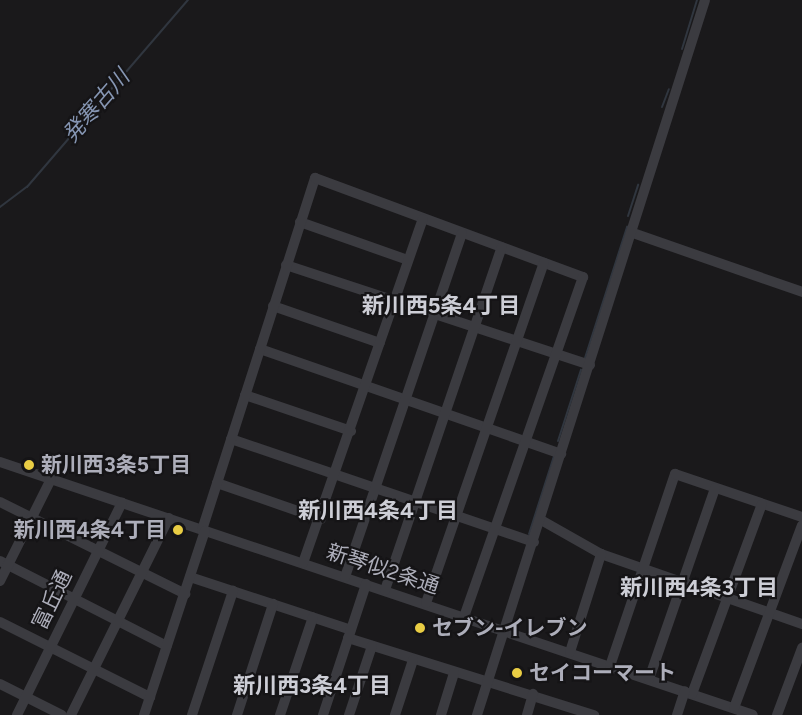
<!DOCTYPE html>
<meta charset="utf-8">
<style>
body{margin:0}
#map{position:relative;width:802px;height:715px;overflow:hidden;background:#1a191b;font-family:Figtree,"Noto Sans JP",sans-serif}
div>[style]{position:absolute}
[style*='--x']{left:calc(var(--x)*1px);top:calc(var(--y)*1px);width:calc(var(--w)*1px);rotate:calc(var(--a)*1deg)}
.stream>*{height:2px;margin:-1px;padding:0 1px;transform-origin:1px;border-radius:1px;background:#30363f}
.minor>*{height:10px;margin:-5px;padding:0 5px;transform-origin:5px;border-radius:5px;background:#3b3b40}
.dots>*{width:16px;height:16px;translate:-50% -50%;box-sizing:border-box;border:3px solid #151416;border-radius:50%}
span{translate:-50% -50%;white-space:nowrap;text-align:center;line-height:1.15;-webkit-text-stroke:4.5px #151416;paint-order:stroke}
.poi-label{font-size:21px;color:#adaeba;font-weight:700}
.left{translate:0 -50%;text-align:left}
.right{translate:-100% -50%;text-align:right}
.street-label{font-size:21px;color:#adaeba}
.water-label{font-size:22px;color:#8696b3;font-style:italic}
.neighbourhood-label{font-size:22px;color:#cdced6;font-weight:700}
</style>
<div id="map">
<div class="stream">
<div style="--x:682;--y:49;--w:51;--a:-73"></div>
<div style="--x:662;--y:107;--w:19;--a:-69"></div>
<div style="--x:0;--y:207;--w:34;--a:-37"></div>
<div style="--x:27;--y:187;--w:247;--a:-49.3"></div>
<div style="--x:628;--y:216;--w:33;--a:-72"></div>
<div style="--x:585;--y:358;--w:138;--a:-72.2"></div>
<div style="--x:558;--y:441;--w:75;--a:-72.1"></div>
<div style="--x:529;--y:534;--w:82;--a:-72.2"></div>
</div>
<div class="minor">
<div style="--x:300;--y:222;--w:114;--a:19.4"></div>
<div style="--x:633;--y:233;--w:179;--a:19.2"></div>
<div style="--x:286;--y:265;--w:320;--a:18.2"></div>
<div style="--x:273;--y:306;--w:113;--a:19.1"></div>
<div style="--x:260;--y:349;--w:319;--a:19.2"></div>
<div style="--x:245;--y:395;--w:112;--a:18.8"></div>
<div style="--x:231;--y:439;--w:320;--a:18.8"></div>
<div style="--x:0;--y:462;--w:794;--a:18.57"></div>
<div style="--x:217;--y:483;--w:110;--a:19.1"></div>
<div style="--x:0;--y:502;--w:207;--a:26.4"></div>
<div style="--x:541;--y:520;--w:69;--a:29.5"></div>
<div style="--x:601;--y:554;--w:213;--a:19.2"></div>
<div style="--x:202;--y:530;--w:370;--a:-72.2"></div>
<div style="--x:315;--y:178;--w:286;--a:20.3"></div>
<div style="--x:583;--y:277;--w:359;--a:109.3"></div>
<div style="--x:0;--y:561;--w:187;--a:27"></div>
<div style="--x:303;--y:563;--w:364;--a:-70.8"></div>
<div style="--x:190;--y:577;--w:169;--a:18.2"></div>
<div style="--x:345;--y:577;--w:363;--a:-71.2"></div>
<div style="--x:0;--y:581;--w:114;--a:-63.4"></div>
<div style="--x:385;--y:590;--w:362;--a:-71.2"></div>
<div style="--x:426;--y:603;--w:360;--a:-70.9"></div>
<div style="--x:0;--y:622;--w:168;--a:26.6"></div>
<div style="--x:348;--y:638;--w:258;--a:17.4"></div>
<div style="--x:570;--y:652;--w:103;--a:-72.4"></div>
<div style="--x:610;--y:666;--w:203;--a:-71.3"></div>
<div style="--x:675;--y:474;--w:134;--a:18.7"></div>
<div style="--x:649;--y:679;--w:202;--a:-70.9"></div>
<div style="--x:0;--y:684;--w:69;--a:26.6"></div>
<div style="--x:692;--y:694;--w:202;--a:-69.8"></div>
<div style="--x:734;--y:708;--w:195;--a:-69.6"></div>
<div style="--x:17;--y:715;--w:237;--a:-63.7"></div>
<div style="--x:71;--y:715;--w:220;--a:-63.6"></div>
<div style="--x:144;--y:715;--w:194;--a:-71.7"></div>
<div style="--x:192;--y:715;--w:131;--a:-71.7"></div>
<div style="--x:237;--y:715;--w:117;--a:-72"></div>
<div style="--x:280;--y:715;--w:103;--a:-71.4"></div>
<div style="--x:323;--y:715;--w:138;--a:-71.8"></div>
<div style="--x:349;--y:715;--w:73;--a:-71.6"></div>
<div style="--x:395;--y:715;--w:58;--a:-71.9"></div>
<div style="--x:441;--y:715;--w:44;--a:-72.8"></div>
<div style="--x:477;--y:715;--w:750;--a:-72.31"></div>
<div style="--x:527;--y:715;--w:22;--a:-74"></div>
<div style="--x:677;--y:715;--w:25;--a:-72"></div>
<div style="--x:777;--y:715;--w:72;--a:-69.5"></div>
</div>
<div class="dots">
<div style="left:29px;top:465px;background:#e9cd44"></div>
<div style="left:178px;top:530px;background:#e9cd44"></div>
<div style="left:420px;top:628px;background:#e9cd44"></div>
<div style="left:517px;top:673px;background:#e9cd44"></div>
</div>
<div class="poi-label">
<span class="left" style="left:41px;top:465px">新川西3条5丁目</span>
<span class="right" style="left:166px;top:530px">新川西4条4丁目</span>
<span class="left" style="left:432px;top:628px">セブン-イレブン</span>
<span class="left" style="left:529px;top:673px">セイコーマート</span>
</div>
<div class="street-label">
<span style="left:383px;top:569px;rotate:18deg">新琴似2条通</span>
<span style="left:52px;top:600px;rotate:-64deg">富丘通</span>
</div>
<div class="water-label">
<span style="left:96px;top:106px;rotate:-49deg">発寒古川</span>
</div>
<div class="neighbourhood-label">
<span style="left:441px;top:306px">新川西5条4丁目</span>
<span style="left:378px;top:511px">新川西4条4丁目</span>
<span style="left:699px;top:588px">新川西4条3丁目</span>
<span style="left:312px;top:686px">新川西3条4丁目</span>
</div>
</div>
